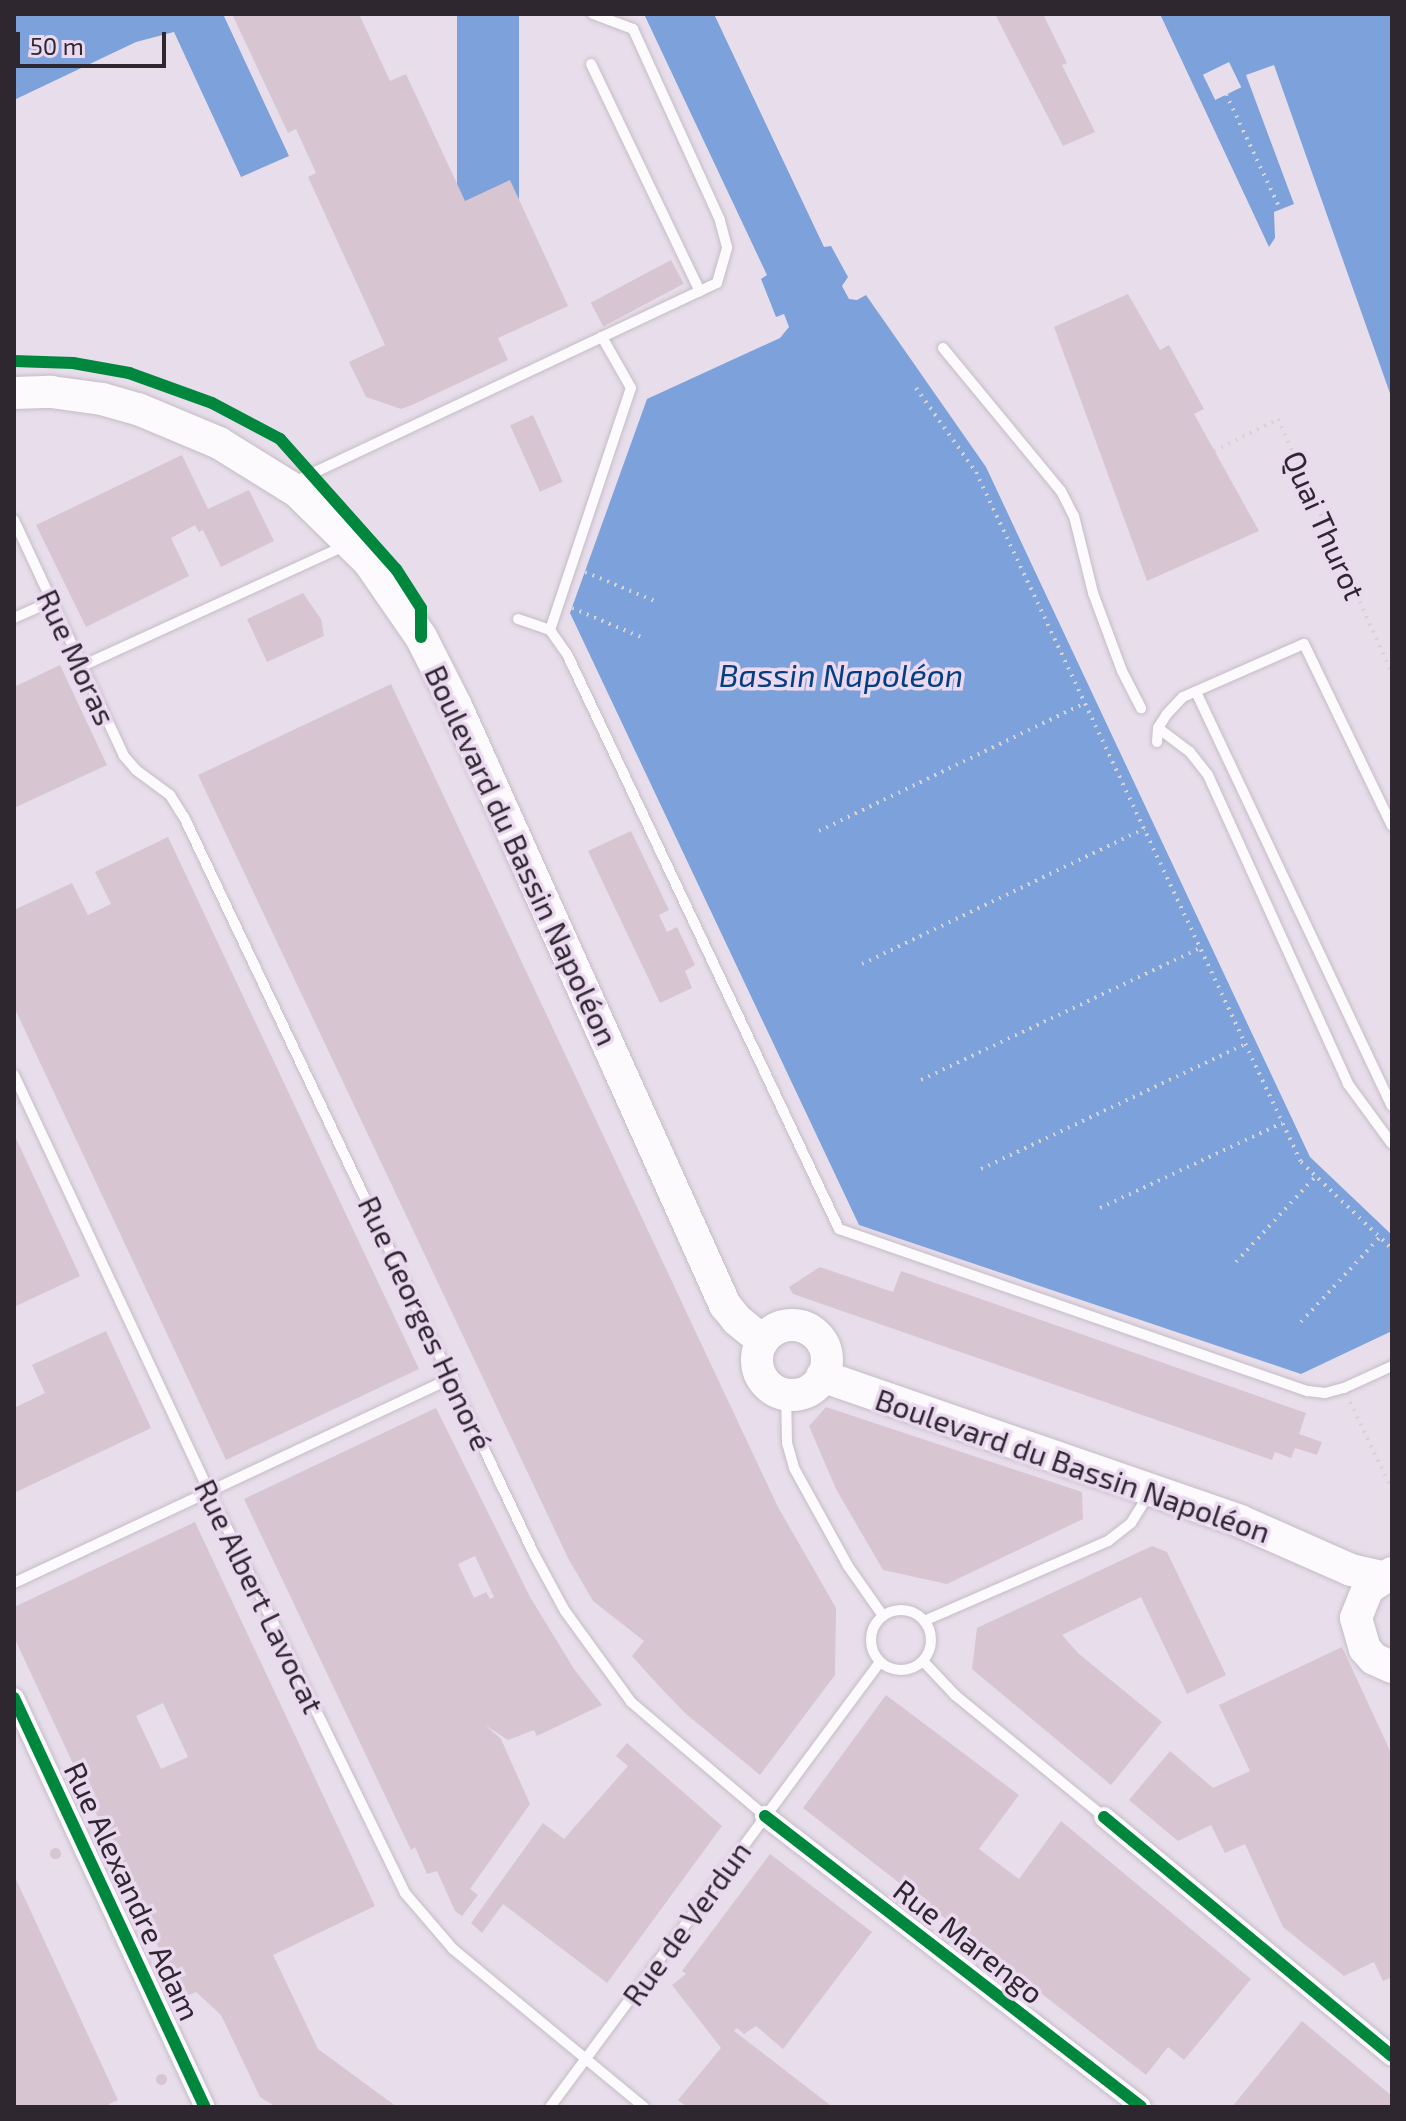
<!DOCTYPE html>
<meta charset="utf-8">
<style>
body{margin:0}
#map{position:relative;width:1406px;height:2121px;overflow:hidden;background:#e8deeb;font-family:"Exo 2",sans-serif}
div>[style]{position:absolute}
[style*='--x']{left:calc(var(--x)*1px);top:calc(var(--y)*1px);width:calc(var(--w)*1px);rotate:calc(var(--a)*1deg)}
.water>*{inset:0;background:#7da1da;transform-origin:0 0}
.pier>*{inset:0;background:#e8deeb;transform-origin:0 0}
.building>*{inset:0;background:#d7c5d1;transform-origin:0 0}
.round{border-radius:50%}
.path>*{height:4px;margin-top:-2px;transform-origin:0;background:repeating-linear-gradient(90deg,#d6d3d7 0 2px,transparent 0 8px)}
.roads{filter:drop-shadow(0 0 2px #c4bcc6) drop-shadow(0 0 2px #c4bcc6)}
.lane>*{height:10px;margin:-5px;padding:0 5px;transform-origin:5px;border-radius:5px;background:#fcfafc}
.lane>.ring{margin:-5px;padding:0;box-sizing:content-box;background:none;border:10px solid #fcfafc;border-radius:50%}
.street>*{height:20px;margin:-10px;padding:0 10px;transform-origin:10px;border-radius:10px;background:#fcfafc}
.primary>*{height:32px;margin:-16px;padding:0 16px;transform-origin:16px;border-radius:16px;background:#fcfafc}
.primary>.ring{margin:-16px;padding:0;box-sizing:content-box;background:none;border:32px solid #fcfafc;border-radius:50%}
.cycleway>*{height:12px;margin:-6px;padding:0 6px;transform-origin:6px;border-radius:6px;background:#00873e}
span{translate:-50% -50%;white-space:nowrap;text-align:center;line-height:1.15;-webkit-text-stroke:7px #ebd9f0;paint-order:stroke}
.street-label{font-size:30px;color:#2e2730}
.water-label{font-size:32px;color:#033e82;font-style:italic}
.frame{position:absolute;inset:0;border:16px solid #2e2730;pointer-events:none}
.scale{position:absolute;left:16px;top:32px;width:150px;height:36px;box-sizing:border-box;border:4px solid #2e2730;border-top:0;padding-left:10px;font-size:24px;line-height:28px;white-space:nowrap;color:#2e2730;-webkit-text-stroke:6px #ebd9f0;paint-order:stroke}
</style>
<div id="map">
<div class="water">
<div style="clip-path:polygon(14px 14px,223px 14px,289px 156px,241px 177px,174px 32px,136px 42px,14px 100px)"></div>
<div style="left:457px;top:14px;width:62px;height:291px"></div>
<div style="clip-path:polygon(644px 14px,714px 14px,824px 247px,831px 246px,848px 277px,842px 286px,849px 299px,857px 300px,866px 295px,986px 467px,1310px 1157px,1392px 1235px,1392px 1331px,1301px 1374px,859px 1225px,570px 613px,647px 399px,780px 338px,789px 327px,784px 314px,776px 317px,761px 279px,767px 275px)"></div>
<div style="clip-path:polygon(1160px 14px,1392px 14px,1392px 399px,1274px 65px,1246px 75px,1294px 204px,1274px 212px,1275px 238px,1269px 247px)"></div>
</div>
<div class="pier">
<div style="left:1229px;top:62px;width:28px;height:29px;rotate:64deg"></div>
</div>
<div class="building">
<div style="clip-path:polygon(232px 14px,359px 14px,390px 81px,406px 74px,465px 201px,510px 180px,568px 306px,498px 338px,508px 360px,412px 405px,401px 409px,366px 397px,349px 362px,385px 345px,308px 177px,316px 173px,296px 129px,288px 133px)"></div>
<div style="clip-path:polygon(995px 14px,1043px 14px,1067px 63px,1062px 65px,1095px 132px,1063px 146px)"></div>
<div style="left:671px;top:260px;width:27px;height:91px;rotate:62deg"></div>
<div style="clip-path:polygon(1128px 294px,1160px 350px,1169px 345px,1204px 409px,1194px 414px,1259px 531px,1147px 581px,1054px 327px)"></div>
<div style="left:533px;top:415px;width:73px;height:25px;rotate:66deg"></div>
<div style="clip-path:polygon(182px 455px,208px 509px,249px 490px,274px 541px,221px 567px,203px 530px,199px 532px,195px 525px,171px 538px,189px 576px,86px 627px,36px 525px)"></div>
<div style="clip-path:polygon(303px 593px,321px 619px,324px 636px,267px 662px,247px 619px)"></div>
<div style="clip-path:polygon(60px 665px,107px 765px,14px 808px,14px 687px)"></div>
<div style="clip-path:polygon(391px 684px,778px 1507px,836px 1608px,835px 1675px,760px 1775px,686px 1714px,658px 1685px,632px 1656px,644px 1641px,593px 1601px,568px 1558px,198px 775px)"></div>
<div style="clip-path:polygon(631px 831px,669px 910px,659px 915px,667px 932px,677px 927px,695px 965px,685px 971px,692px 988px,660px 1003px,588px 851px)"></div>
<div style="clip-path:polygon(168px 837px,419px 1369px,226px 1460px,14px 1007px,14px 910px,72px 883px,88px 915px,111px 904px,95px 872px)"></div>
<div style="clip-path:polygon(14px 1134px,80px 1276px,14px 1307px)"></div>
<div style="clip-path:polygon(820px 1267px,893px 1292px,901px 1271px,1306px 1413px,1299px 1434px,1322px 1442px,1317px 1455px,1295px 1448px,1291px 1458px,1275px 1452px,1272px 1460px,793px 1294px,789px 1287px)"></div>
<div style="clip-path:polygon(106px 1331px,151px 1428px,14px 1493px,14px 1408px,45px 1393px,32px 1365px)"></div>
<div style="clip-path:polygon(826px 1407px,1082px 1492px,1083px 1519px,947px 1584px,883px 1570px,836px 1489px,809px 1426px)"></div>
<div style="clip-path:polygon(evenodd,436px 1408px,530px 1597px,574px 1669px,602px 1705px,537px 1736px,534px 1730px,508px 1740px,485px 1725px,501px 1739px,530px 1804px,470px 1889px,478px 1895px,462px 1916px,455px 1911px,437px 1871px,427px 1874px,415px 1847px,411px 1850px,244px 1499px,436px 1408px,475px 1556px,494px 1597px,490px 1599px,486px 1592px,474px 1598px,458px 1564px,475px 1556px)"></div>
<div style="clip-path:polygon(evenodd,195px 1522px,375px 1906px,273px 1955px,318px 2049px,397px 2107px,276px 2107px,260px 2097px,221px 2015px,196px 1992px,182px 1998px,14px 1637px,14px 1607px,195px 1522px,163px 1703px,188px 1757px,161px 1769px,136px 1716px,163px 1703px)"></div>
<div style="clip-path:polygon(1152px 1546px,1167px 1552px,1226px 1675px,1187px 1694px,1141px 1597px,1062px 1635px,1079px 1654px,1162px 1722px,1111px 1785px,972px 1669px,977px 1628px)"></div>
<div style="clip-path:polygon(1342px 1647px,1392px 1755px,1392px 1977px,1383px 1981px,1374px 1962px,1344px 1976px,1283px 1927px,1245px 1844px,1225px 1853px,1211px 1825px,1178px 1841px,1129px 1800px,1170px 1751px,1213px 1788px,1250px 1771px,1219px 1705px)"></div>
<div style="clip-path:polygon(886px 1695px,1019px 1795px,979px 1849px,1019px 1879px,1061px 1821px,1251px 1979px,1184px 2060px,1168px 2047px,1146px 2075px,803px 1808px)"></div>
<div style="clip-path:polygon(627px 1743px,722px 1826px,607px 1983px,503px 1904px,482px 1933px,471px 1923px,543px 1823px,564px 1839px,628px 1766px,616px 1756px)"></div>
<div class="round" style="left:49.5px;top:1847.5px;width:11px;height:11px"></div>
<div style="clip-path:polygon(770px 1854px,872px 1932px,783px 2049px,756px 2026px,744px 2034px,737px 2028px,734px 2031px,830px 2105px,687px 2107px,678px 2100px,721px 2048px,672px 1985px,686px 1974px,682px 1971px)"></div>
<div style="clip-path:polygon(14px 1875px,118px 2100px,109px 2104px,110px 2107px,14px 2107px)"></div>
<div style="clip-path:polygon(1302px 2021px,1392px 2096px,1392px 2107px,1232px 2107px)"></div>
<div class="round" style="left:155.5px;top:2073.5px;width:11px;height:11px"></div>
</div>
<div class="path">
<div style="--x:1226;--y:94;--w:127;--a:64.8"></div>
<div style="--x:916;--y:388;--w:103;--a:54.5"></div>
<div style="--x:976;--y:472;--w:763;--a:64.78"></div>
<div style="--x:1301;--y:1162;--w:126;--a:43.7"></div>
<div style="--x:1214;--y:451;--w:72;--a:-26.6"></div>
<div style="--x:1278;--y:419;--w:279;--a:65.9"></div>
<div style="--x:585;--y:572;--w:78;--a:22.6"></div>
<div style="--x:572;--y:608;--w:77;--a:22.9"></div>
<div style="--x:819;--y:831;--w:295;--a:-25.7"></div>
<div style="--x:862;--y:964;--w:313;--a:-25.6"></div>
<div style="--x:921;--y:1080;--w:309;--a:-25.3"></div>
<div style="--x:981;--y:1169;--w:292;--a:-25.3"></div>
<div style="--x:1100;--y:1208;--w:201;--a:-25"></div>
<div style="--x:1236;--y:1262;--w:117;--a:-47.1"></div>
<div style="--x:1301;--y:1322;--w:116;--a:-47.1"></div>
<div style="--x:1350;--y:1402;--w:98;--a:64.5"></div>
</div>
<div class="roads">
<div class="lane">
<div style="--x:591;--y:64;--w:252;--a:64.4"></div>
<div style="--x:943;--y:348;--w:185;--a:50.5"></div>
<div style="--x:1061;--y:491;--w:28;--a:63"></div>
<div style="--x:1074;--y:516;--w:79;--a:76.1"></div>
<div style="--x:1093;--y:593;--w:83;--a:69.6"></div>
<div style="--x:1122;--y:671;--w:42;--a:62.8"></div>
<div style="--x:294;--y:482;--w:467;--a:-25.2"></div>
<div style="--x:717;--y:283;--w:37;--a:-74"></div>
<div style="--x:727;--y:247;--w:28;--a:-105"></div>
<div style="--x:720;--y:220;--w:210;--a:-114.5"></div>
<div style="--x:633;--y:29;--w:43;--a:-159.4"></div>
<div style="--x:14;--y:520;--w:260;--a:65"></div>
<div style="--x:124;--y:756;--w:18;--a:49"></div>
<div style="--x:136;--y:770;--w:42;--a:36.3"></div>
<div style="--x:170;--y:795;--w:26;--a:58"></div>
<div style="--x:184;--y:817;--w:816;--a:64.6"></div>
<div style="--x:534;--y:1554;--w:65;--a:61.5"></div>
<div style="--x:565;--y:1611;--w:112;--a:54"></div>
<div style="--x:631;--y:1702;--w:176;--a:40.4"></div>
<div style="--x:14;--y:618;--w:42;--a:-24.1"></div>
<div style="--x:518;--y:619;--w:34;--a:19"></div>
<div style="--x:550;--y:630;--w:29;--a:55"></div>
<div style="--x:567;--y:654;--w:636;--a:64.68"></div>
<div style="--x:839;--y:1229;--w:496;--a:19.1"></div>
<div style="--x:1308;--y:1391;--w:17;--a:7"></div>
<div style="--x:1325;--y:1393;--w:20;--a:-15"></div>
<div style="--x:1344;--y:1388;--w:53;--a:-24.6"></div>
<div style="--x:550;--y:630;--w:255;--a:-71.5"></div>
<div style="--x:631;--y:388;--w:59;--a:-119.6"></div>
<div style="--x:82;--y:666;--w:290;--a:-24.6"></div>
<div style="--x:1196;--y:692;--w:458;--a:64.7"></div>
<div style="--x:1158;--y:728;--w:40;--a:37"></div>
<div style="--x:1190;--y:752;--w:29;--a:52"></div>
<div style="--x:1208;--y:775;--w:339;--a:65.6"></div>
<div style="--x:1348;--y:1084;--w:74;--a:53.7"></div>
<div style="--x:1157;--y:742;--w:14;--a:-86"></div>
<div style="--x:1158;--y:728;--w:15;--a:-58"></div>
<div style="--x:1166;--y:715;--w:25;--a:-47"></div>
<div style="--x:1183;--y:697;--w:132;--a:-23.7"></div>
<div style="--x:1304;--y:644;--w:202;--a:64.2"></div>
<div style="--x:14;--y:1075;--w:459;--a:64.9"></div>
<div style="--x:209;--y:1491;--w:447;--a:64"></div>
<div style="--x:405;--y:1893;--w:74;--a:49.4"></div>
<div style="--x:453;--y:1949;--w:248;--a:39.6"></div>
<div style="--x:786;--y:1394;--w:49;--a:88.8"></div>
<div style="--x:787;--y:1443;--w:26;--a:74"></div>
<div style="--x:794;--y:1468;--w:112;--a:61.1"></div>
<div style="--x:848;--y:1566;--w:61;--a:55"></div>
<div style="--x:14;--y:1583;--w:485;--a:-25.1"></div>
<div class="ring" style="left:871px;top:1610px;width:50px;height:50px"></div>
<div style="--x:924;--y:1621;--w:201;--a:-23.5"></div>
<div style="--x:1108;--y:1541;--w:29;--a:-38"></div>
<div style="--x:1131;--y:1523;--w:36;--a:-58"></div>
<div style="--x:923;--y:1661;--w:47;--a:46.7"></div>
<div style="--x:955;--y:1695;--w:193;--a:39.3"></div>
<div style="--x:550;--y:2107;--w:554;--a:-53.44"></div>
</div>
<div class="street">
<div style="--x:14;--y:1698;--w:451;--a:65"></div>
<div style="--x:765;--y:1816;--w:475;--a:37.7"></div>
<div style="--x:1104;--y:1817;--w:374;--a:39.7"></div>
</div>
<div class="primary">
<div style="--x:14;--y:393;--w:37;--a:-2"></div>
<div style="--x:51;--y:392;--w:51;--a:7.8"></div>
<div style="--x:102;--y:399;--w:37;--a:16"></div>
<div style="--x:138;--y:409;--w:88;--a:22.8"></div>
<div style="--x:219;--y:443;--w:93;--a:31.8"></div>
<div style="--x:298;--y:492;--w:100;--a:44.6"></div>
<div style="--x:369;--y:562;--w:91;--a:55.3"></div>
<div style="--x:421;--y:637;--w:77;--a:63.1"></div>
<div style="--x:456;--y:706;--w:657;--a:65.82"></div>
<div style="--x:725;--y:1305;--w:19;--a:51"></div>
<div style="--x:737;--y:1320;--w:33;--a:39"></div>
<div class="ring" style="left:757px;top:1325px;width:38px;height:38px"></div>
<div style="--x:822;--y:1376;--w:442;--a:19.1"></div>
<div style="--x:1240;--y:1521;--w:121;--a:23.8"></div>
<div style="--x:1351;--y:1570;--w:32;--a:13"></div>
<div style="--x:1392;--y:1573;--w:28;--a:148"></div>
<div style="--x:1368;--y:1588;--w:32;--a:112"></div>
<div style="--x:1356;--y:1618;--w:32;--a:74"></div>
<div style="--x:1365;--y:1649;--w:13;--a:48"></div>
<div style="--x:1374;--y:1659;--w:20;--a:24"></div>
</div>
</div>
<div class="cycleway">
<div style="--x:14;--y:361;--w:59;--a:1.9"></div>
<div style="--x:73;--y:363;--w:57;--a:10.1"></div>
<div style="--x:129;--y:373;--w:88;--a:19.9"></div>
<div style="--x:212;--y:403;--w:77;--a:27.9"></div>
<div style="--x:280;--y:439;--w:174;--a:48.3"></div>
<div style="--x:396;--y:569;--w:46;--a:57.3"></div>
<div style="--x:421;--y:608;--w:29;--a:90"></div>
<div style="--x:14;--y:1698;--w:451;--a:65"></div>
<div style="--x:765;--y:1816;--w:475;--a:37.7"></div>
<div style="--x:1104;--y:1817;--w:374;--a:39.7"></div>
</div>
<div class="street-label">
<span style="left:1325px;top:525px;rotate:66deg">Quai Thurot</span>
<span style="left:77px;top:657px;rotate:65deg">Rue Moras</span>
<span style="left:522px;top:855px;rotate:65deg">Boulevard du Bassin Napoléon</span>
<span style="left:426px;top:1323px;rotate:65deg">Rue Georges Honoré</span>
<span style="left:1073px;top:1465px;rotate:19deg">Boulevard du Bassin Napoléon</span>
<span style="left:260px;top:1596px;rotate:64deg">Rue Albert Lavocat</span>
<span style="left:133px;top:1891px;rotate:65deg">Rue Alexandre Adam</span>
<span style="left:686px;top:1923px;rotate:-54deg">Rue de Verdun</span>
<span style="left:969px;top:1941px;rotate:38deg">Rue Marengo</span>
</div>
<div class="water-label">
<span style="left:841px;top:674px">Bassin Napoléon</span>
</div>
<div class="frame"></div>
<div class="scale">50 m</div>
</div>
